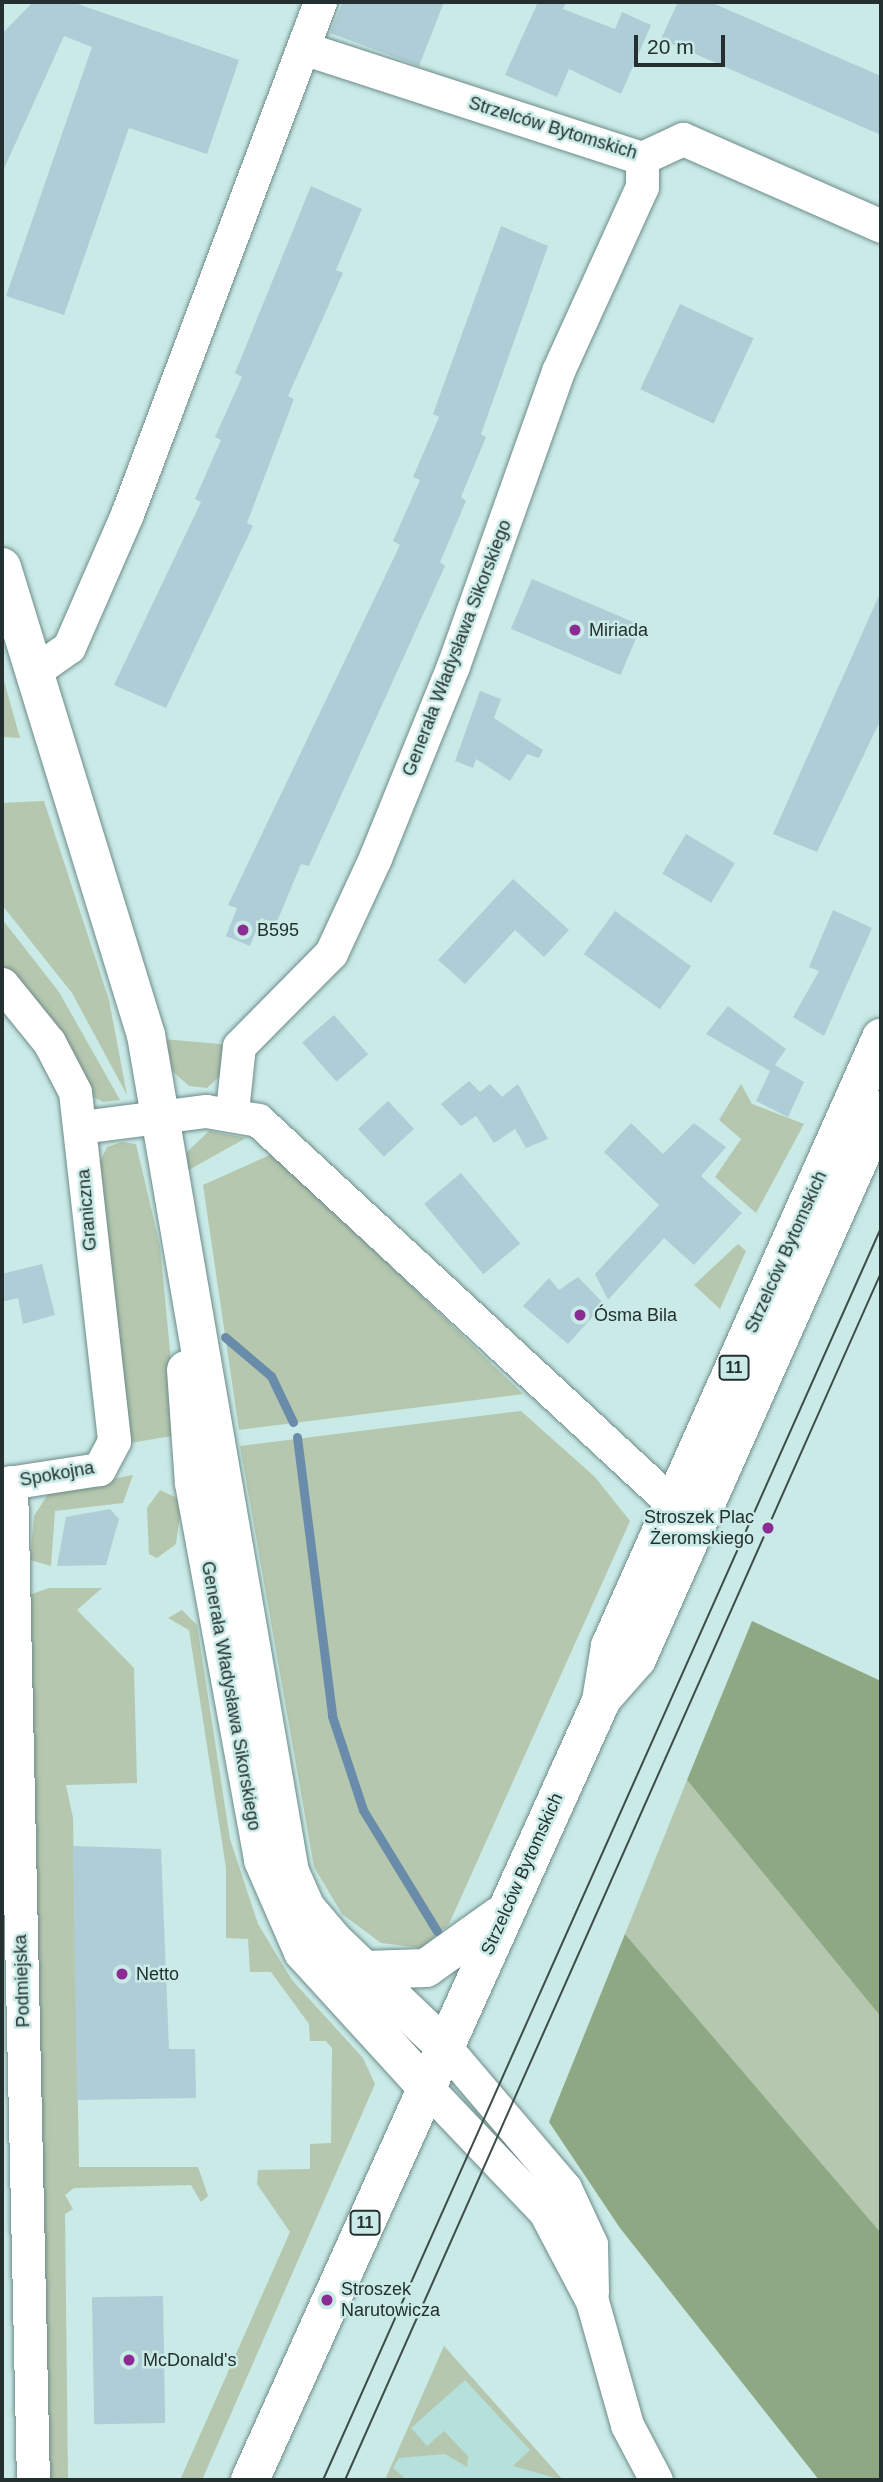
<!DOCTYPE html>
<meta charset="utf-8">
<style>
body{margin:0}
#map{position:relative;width:883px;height:2482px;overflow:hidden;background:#c9eae7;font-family:Helvetica,sans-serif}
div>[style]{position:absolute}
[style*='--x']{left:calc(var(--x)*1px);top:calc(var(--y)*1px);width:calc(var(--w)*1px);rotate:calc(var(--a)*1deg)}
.built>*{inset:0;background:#b5e0dc}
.green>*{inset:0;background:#b5c7ae}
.forest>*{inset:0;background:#8da883}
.stream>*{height:9px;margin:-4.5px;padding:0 4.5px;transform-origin:4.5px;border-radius:4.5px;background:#698caa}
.building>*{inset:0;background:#afcdd6;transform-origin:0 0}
.roads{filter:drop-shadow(0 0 2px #6d8b89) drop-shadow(0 0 2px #6d8b89)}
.street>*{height:33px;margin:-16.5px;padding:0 16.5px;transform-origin:16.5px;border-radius:16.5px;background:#fff}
.secondary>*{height:38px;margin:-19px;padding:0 19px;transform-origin:19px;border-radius:19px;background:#fff}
.highway>*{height:38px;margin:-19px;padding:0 19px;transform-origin:19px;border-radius:19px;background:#fff}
.tram>*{height:2px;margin:-1px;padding:0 1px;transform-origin:1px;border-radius:1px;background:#3d4d4c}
.dots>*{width:19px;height:19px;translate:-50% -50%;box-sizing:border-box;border:4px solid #c9eae7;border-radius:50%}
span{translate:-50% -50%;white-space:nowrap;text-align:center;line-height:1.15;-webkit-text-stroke:5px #c9eae7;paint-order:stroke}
.shield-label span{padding:2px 5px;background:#c9eae7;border:2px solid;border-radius:5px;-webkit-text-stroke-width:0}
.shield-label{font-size:16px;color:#23302f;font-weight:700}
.street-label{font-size:18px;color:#23302f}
.poi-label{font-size:18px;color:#23302f}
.left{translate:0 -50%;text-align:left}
.right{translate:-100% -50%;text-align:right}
.frame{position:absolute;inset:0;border:4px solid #23302f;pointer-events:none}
.scale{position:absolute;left:634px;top:35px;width:91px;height:32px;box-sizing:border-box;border:4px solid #23302f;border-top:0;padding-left:9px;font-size:21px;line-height:24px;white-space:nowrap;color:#23302f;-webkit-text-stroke:5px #c9eae7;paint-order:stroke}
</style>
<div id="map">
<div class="built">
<div style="clip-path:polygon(444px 2346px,563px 2480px,385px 2480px)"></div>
</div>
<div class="green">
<div style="clip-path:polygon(2px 674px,20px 738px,2px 737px)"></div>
<div style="clip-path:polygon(44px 801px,109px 1000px,127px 1095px,72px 993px,2px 905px,2px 803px)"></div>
<div style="clip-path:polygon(2px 919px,59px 992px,120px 1100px,103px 1102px,89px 1095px,39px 1009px,2px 967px)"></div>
<div style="clip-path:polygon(163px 1039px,220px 1044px,228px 1050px,223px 1073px,207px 1088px,189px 1086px,171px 1070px)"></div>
<div style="clip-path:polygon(741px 1084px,752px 1104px,804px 1124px,756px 1213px,715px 1177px,741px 1139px,719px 1120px)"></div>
<div style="clip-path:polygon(209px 1131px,246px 1138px,185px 1172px,187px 1152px)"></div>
<div style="clip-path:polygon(122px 1142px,136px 1144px,160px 1246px,178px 1435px,130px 1443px,97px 1168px,107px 1147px)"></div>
<div style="clip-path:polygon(272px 1154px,283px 1162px,523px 1394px,239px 1430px,203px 1185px)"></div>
<div style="clip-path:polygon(738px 1244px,746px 1251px,720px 1309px,694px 1285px)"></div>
<div style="clip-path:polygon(521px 1411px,595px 1477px,630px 1521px,449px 1924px,422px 1948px,381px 1943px,342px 1914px,314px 1867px,240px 1446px)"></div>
<div style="clip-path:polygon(133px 1475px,123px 1503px,55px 1511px,51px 1566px,30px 1560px,34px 1516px,50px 1491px)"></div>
<div style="clip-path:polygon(160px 1490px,177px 1498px,180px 1514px,176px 1544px,157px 1558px,149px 1554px,147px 1508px)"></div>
<div style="clip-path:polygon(49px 1588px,102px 1588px,77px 1610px,134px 1668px,137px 1783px,66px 1785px,73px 1818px,79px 2167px,198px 2167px,208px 2196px,201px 2202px,191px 2185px,74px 2188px,65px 2195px,73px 2209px,65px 2214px,68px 2480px,46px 2480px,29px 1595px)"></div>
<div style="clip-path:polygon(182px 1610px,197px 1625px,230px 1839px,258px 1924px,292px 1980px,363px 2058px,375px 2084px,202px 2480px,180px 2480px,290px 2232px,257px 2184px,258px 2170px,310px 2169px,310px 2144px,331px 2143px,332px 2048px,326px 2041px,310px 2041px,309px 2024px,271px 1972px,250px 1972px,248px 1939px,226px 1938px,226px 1868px,189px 1630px,168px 1618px)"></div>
<div style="clip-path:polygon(687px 1780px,881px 2017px,881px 2233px,625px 1934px)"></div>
<div style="clip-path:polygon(444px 2346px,563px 2480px,513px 2466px,530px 2450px,465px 2380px,411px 2428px,427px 2446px,444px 2431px,468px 2456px,467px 2467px,445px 2454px,399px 2458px,393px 2468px,407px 2480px,385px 2480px)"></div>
</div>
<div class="forest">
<div style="clip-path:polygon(752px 1621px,881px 1681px,881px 2017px,687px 1780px)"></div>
<div style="clip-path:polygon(625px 1934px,881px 2233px,881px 2480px,819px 2480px,620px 2228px,549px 2122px)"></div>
</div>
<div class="stream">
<div style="--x:225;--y:1337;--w:60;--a:40.3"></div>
<div style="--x:271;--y:1376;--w:51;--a:64.4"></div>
<div style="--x:297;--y:1437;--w:281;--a:82.8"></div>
<div style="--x:332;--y:1716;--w:99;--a:71.7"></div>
<div style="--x:363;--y:1810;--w:142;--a:58.6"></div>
</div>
<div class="building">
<div style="clip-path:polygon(33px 2px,72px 2px,239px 60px,207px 154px,129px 128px,64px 315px,6px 296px,92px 47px,64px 36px,2px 173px,2px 34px)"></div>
<div style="clip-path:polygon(343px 2px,444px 2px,419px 66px,330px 33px)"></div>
<div style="clip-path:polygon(538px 2px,566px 2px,563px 9px,615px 29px,622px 12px,651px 25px,621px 94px,569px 69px,557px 97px,505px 75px)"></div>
<div style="clip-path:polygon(678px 2px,710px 2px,881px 76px,881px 135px,661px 39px)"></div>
<div style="clip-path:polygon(311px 186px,362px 209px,336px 270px,343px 273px,288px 396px,294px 399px,247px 523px,253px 526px,166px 708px,114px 685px,201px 502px,195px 499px,221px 440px,215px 437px,242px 377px,235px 373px)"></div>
<div style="clip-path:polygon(501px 226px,548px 246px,481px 434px,486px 437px,461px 497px,466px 501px,440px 562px,445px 566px,309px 866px,301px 864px,276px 924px,261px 918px,250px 946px,226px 936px,237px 908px,228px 905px,400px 545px,393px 541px,420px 480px,413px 477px,439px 417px,433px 414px)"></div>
<div style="left:680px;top:304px;width:81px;height:94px;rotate:25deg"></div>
<div style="left:532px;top:579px;width:119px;height:54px;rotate:23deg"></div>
<div style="clip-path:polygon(881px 591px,881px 719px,817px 852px,773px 834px)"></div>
<div style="clip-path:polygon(480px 691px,501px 699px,494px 718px,543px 750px,539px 758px,527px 754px,510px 781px,476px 759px,473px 768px,455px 761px)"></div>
<div style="left:686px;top:834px;width:57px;height:46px;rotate:31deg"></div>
<div style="clip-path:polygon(513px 879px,569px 930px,544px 957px,515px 930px,465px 984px,438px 960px)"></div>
<div style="clip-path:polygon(833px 910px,872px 928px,824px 1036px,793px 1017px,819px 971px,809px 967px)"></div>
<div style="left:615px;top:911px;width:94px;height:53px;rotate:36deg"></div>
<div style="clip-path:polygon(728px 1006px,786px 1049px,775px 1065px,804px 1082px,788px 1117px,756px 1101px,770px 1071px,706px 1034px)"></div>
<div style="left:334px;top:1015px;width:52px;height:42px;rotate:49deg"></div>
<div style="clip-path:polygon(469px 1081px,480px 1092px,490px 1084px,502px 1097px,518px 1084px,548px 1139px,526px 1148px,515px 1129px,494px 1143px,476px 1116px,461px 1126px,441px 1104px)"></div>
<div style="left:388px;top:1101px;width:38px;height:41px;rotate:47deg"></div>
<div style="clip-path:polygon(631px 1123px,663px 1154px,694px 1123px,726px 1147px,701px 1176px,742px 1213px,694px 1265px,664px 1238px,608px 1300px,595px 1274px,659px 1205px,604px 1152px)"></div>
<div style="left:461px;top:1173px;width:92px;height:48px;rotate:50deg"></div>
<div style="clip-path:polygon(42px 1264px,55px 1315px,23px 1324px,18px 1298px,2px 1302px,2px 1274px)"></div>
<div style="clip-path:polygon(578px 1277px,604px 1304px,568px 1344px,523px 1306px,549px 1278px,559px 1290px)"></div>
<div style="clip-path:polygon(110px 1509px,119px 1519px,106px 1565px,57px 1566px,66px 1517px)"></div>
<div style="clip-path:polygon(73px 1846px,161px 1849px,169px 2049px,195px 2049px,196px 2098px,77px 2100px)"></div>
<div style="left:163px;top:2296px;width:127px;height:71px;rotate:89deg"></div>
</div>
<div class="roads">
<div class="street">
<div style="--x:303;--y:48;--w:356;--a:18"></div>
<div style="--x:642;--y:158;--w:45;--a:-24.9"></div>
<div style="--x:683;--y:139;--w:216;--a:23.7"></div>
<div style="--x:32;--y:673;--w:45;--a:-35.1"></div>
<div style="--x:69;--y:647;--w:145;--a:-66.4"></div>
<div style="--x:127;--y:514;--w:547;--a:-69.35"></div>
<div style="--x:2;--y:984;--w:75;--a:51"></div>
<div style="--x:49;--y:1042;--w:56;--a:62.5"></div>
<div style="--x:75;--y:1092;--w:351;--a:83.6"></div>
<div style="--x:114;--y:1441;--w:32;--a:118"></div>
<div style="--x:99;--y:1469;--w:98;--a:171.2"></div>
<div style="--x:232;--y:1111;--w:65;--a:-83.9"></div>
<div style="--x:239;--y:1046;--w:131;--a:-45.3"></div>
<div style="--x:331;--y:953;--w:105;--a:-65.1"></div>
<div style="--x:375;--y:858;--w:207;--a:-67.9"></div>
<div style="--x:453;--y:666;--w:313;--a:-70.4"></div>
<div style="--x:558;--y:371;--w:202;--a:-65.5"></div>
<div style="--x:642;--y:187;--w:29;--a:-90"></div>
<div style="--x:81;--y:1127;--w:126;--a:-7.3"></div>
<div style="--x:206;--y:1111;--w:53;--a:9.8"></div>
<div style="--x:258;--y:1120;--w:565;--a:42.78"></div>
<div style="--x:11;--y:1482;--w:998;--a:88.74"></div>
<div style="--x:445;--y:2047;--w:185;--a:49.6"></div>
<div style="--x:565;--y:2188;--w:62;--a:65.1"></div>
<div style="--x:591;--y:2244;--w:48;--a:88.8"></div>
<div style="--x:427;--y:2088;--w:171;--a:46.4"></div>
<div style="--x:545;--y:2212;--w:101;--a:62.2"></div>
<div style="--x:592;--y:2301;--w:129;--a:74.2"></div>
<div style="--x:627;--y:2425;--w:62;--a:62.2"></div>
</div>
<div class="secondary">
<div style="--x:2;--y:567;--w:490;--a:72.9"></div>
<div style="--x:146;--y:1035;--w:849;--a:80.24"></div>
<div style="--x:290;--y:1872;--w:39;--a:66"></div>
<div style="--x:306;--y:1908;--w:43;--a:49.7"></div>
<div style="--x:334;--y:1941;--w:153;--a:43.7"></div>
<div style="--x:186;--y:1370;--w:113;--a:86"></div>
<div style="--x:194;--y:1483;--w:383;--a:79.6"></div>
<div style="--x:263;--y:1860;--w:100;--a:66.5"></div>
<div style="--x:303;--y:1952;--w:184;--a:47.6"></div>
</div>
<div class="highway">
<div style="--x:602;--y:1699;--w:53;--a:-48.8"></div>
<div style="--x:637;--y:1659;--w:601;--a:-66.04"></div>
<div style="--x:365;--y:1970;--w:61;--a:-1.9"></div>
<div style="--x:426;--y:1968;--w:90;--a:-35.5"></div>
<div style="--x:250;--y:2480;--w:854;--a:-65.74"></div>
<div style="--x:601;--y:1701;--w:56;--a:-80.7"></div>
<div style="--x:610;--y:1646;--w:666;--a:-65.98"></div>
</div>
</div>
<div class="tram">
<div style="--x:323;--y:2480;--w:1371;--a:-65.98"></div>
<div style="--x:345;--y:2480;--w:1321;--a:-66.06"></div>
</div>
<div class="dots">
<div style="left:575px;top:630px;background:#8c2b93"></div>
<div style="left:243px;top:930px;background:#8c2b93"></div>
<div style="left:580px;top:1315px;background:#8c2b93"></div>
<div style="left:768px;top:1528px;background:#8c2b93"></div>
<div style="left:122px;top:1974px;background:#8c2b93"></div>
<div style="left:327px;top:2300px;background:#8c2b93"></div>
<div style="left:129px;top:2360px;background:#8c2b93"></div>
</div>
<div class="shield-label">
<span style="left:734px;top:1368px">11</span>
<span style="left:365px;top:2223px">11</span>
</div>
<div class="street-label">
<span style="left:553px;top:128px;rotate:17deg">Strzelców Bytomskich</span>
<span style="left:457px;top:648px;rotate:-69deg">Generała Władysława Sikorskiego</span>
<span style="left:87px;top:1210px;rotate:-95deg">Graniczna</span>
<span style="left:786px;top:1252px;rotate:-66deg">Strzelców Bytomskich</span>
<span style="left:57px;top:1474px;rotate:-10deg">Spokojna</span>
<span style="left:231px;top:1696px;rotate:80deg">Generała Władysława Sikorskiego</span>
<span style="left:522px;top:1874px;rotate:-66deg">Strzelców Bytomskich</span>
<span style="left:22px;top:1981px;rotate:-92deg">Podmiejska</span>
</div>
<div class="poi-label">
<span class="left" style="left:589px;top:630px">Miriada</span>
<span class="left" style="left:257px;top:930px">B595</span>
<span class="left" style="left:594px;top:1315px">Ósma Bila</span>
<span class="right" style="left:754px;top:1528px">Stroszek Plac<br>Żeromskiego</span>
<span class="left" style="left:136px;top:1974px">Netto</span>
<span class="left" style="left:341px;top:2300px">Stroszek<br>Narutowicza</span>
<span class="left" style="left:143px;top:2360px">McDonald's</span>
</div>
<div class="frame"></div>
<div class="scale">20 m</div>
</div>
